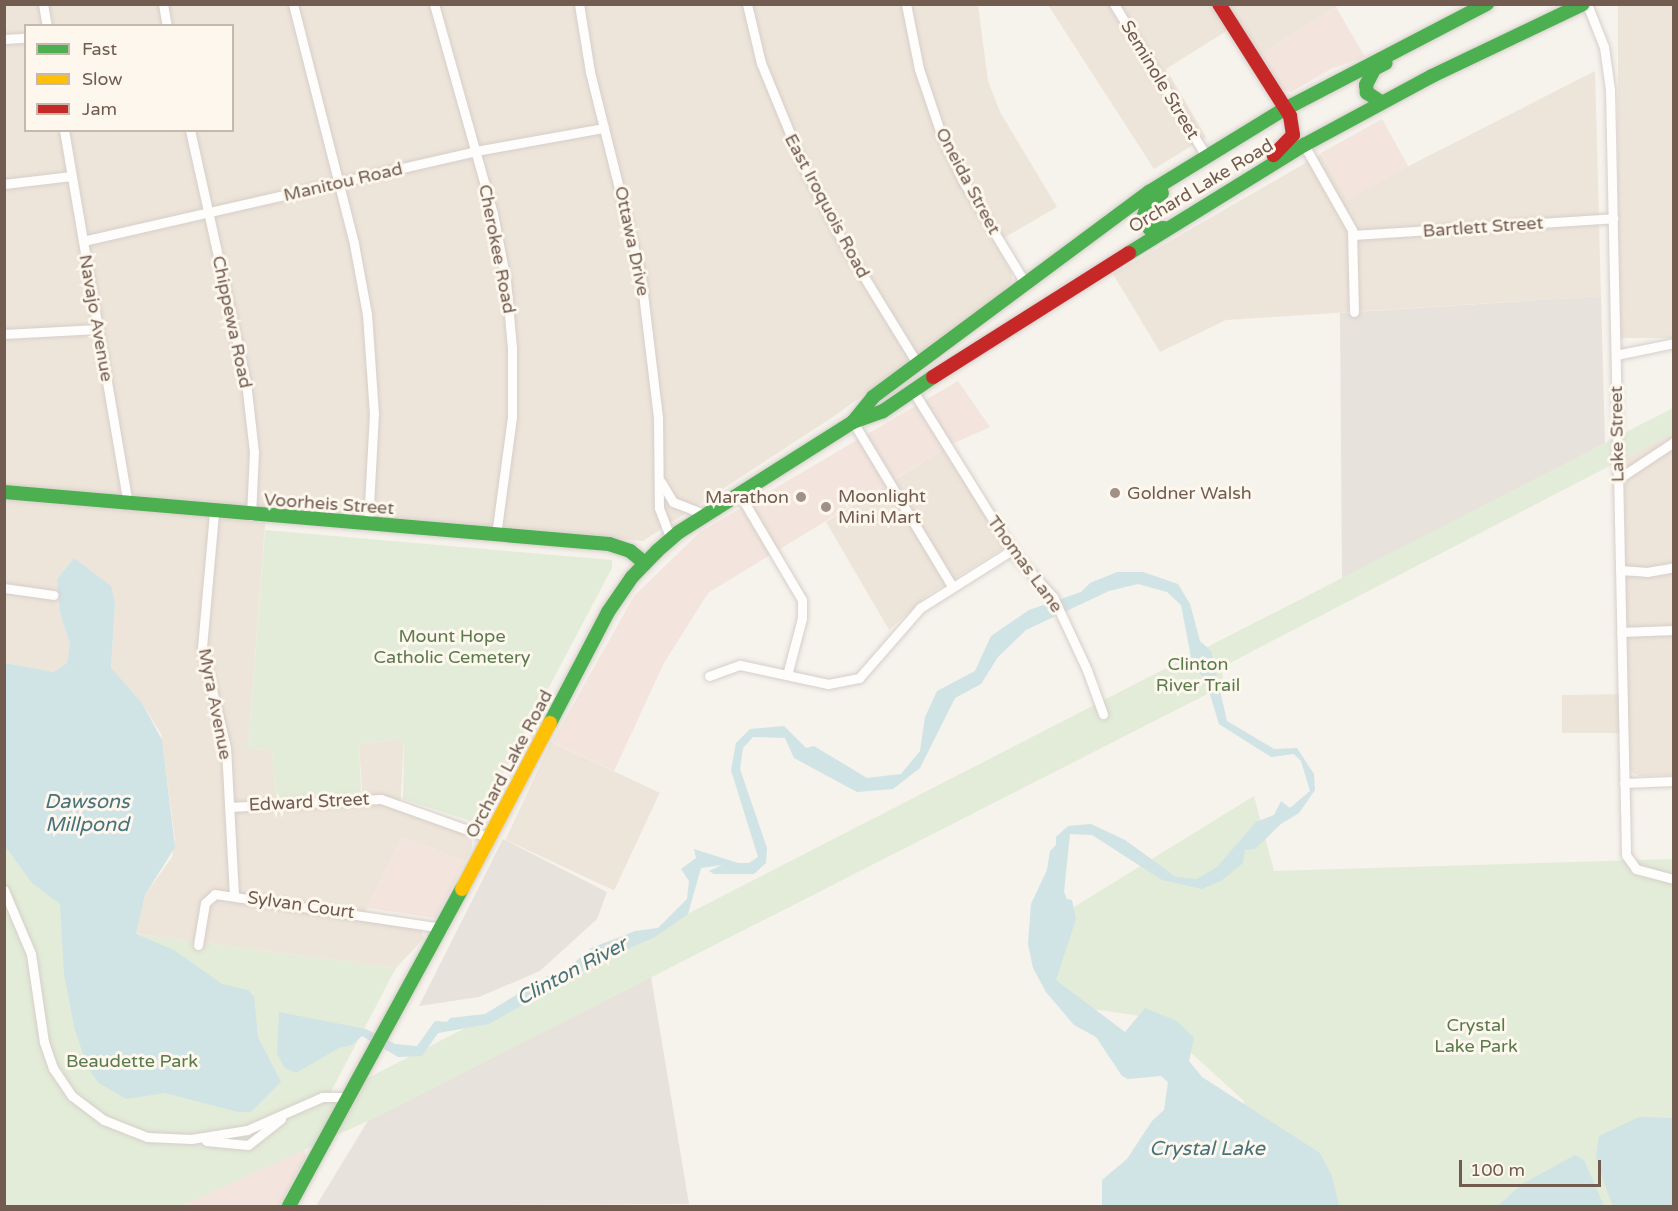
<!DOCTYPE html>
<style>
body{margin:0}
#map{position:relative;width:1678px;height:1211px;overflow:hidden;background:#f6f2ec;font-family:"Varela Round",sans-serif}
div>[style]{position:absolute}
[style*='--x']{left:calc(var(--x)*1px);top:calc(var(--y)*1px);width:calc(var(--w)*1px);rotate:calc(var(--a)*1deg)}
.residential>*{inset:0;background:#eee5da;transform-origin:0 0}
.commercial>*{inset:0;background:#f3e5de;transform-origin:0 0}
.industrial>*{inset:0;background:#e8e2dd}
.green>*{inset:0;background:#e3ecd8}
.water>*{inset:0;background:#d0e3e5}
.roads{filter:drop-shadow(0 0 2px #d5cfca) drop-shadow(0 0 2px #d5cfca)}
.street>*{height:9px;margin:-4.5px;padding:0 4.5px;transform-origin:4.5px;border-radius:4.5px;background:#fefdfc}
.fast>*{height:14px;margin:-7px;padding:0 7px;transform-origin:7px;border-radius:7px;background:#4caf50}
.slow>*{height:14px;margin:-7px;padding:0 7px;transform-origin:7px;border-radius:7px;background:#ffc107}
.jam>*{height:14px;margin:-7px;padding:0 7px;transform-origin:7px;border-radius:7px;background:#c62828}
.dots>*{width:16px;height:16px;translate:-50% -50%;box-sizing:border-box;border:3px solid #fdf7ee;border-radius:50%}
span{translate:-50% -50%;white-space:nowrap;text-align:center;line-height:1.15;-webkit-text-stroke:6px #fdf7ee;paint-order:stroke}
.street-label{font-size:18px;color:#725b4f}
.poi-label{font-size:18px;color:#725b4f}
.left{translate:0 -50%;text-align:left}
.right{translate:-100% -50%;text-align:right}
.park-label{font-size:18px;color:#597b4b}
.water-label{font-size:20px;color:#47737c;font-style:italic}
.frame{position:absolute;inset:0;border:6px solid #725b4f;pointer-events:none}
.legend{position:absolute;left:24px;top:24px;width:210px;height:108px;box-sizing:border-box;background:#fdf7ee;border:2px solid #c5b9ae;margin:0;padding:8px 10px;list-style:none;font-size:18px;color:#725b4f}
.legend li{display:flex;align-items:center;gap:12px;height:30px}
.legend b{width:30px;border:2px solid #c5b9ae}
.scale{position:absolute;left:1459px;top:1160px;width:142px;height:27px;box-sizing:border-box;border:3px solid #725b4f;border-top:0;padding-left:8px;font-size:18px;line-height:21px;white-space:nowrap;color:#725b4f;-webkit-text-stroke:4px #fdf7ee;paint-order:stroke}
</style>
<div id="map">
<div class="residential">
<div style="clip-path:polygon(evenodd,4px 5px,978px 5px,988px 81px,1000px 112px,1057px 207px,995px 243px,1012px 274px,1012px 282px,1003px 292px,836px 415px,643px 541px,266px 511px,248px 750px,272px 749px,277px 809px,363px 804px,359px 744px,404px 739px,400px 810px,467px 835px,472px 840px,472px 848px,465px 861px,402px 837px,362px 918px,421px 929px,424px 938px,396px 968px,136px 934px,145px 895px,172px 857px,175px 840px,161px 734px,142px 703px,111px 669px,115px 604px,109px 585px,74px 558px,57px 579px,60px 613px,70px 644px,67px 663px,54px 672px,5px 663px,4px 5px,26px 26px,232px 26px,232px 130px,26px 130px,26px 26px)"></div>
<div style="clip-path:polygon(1048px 5px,1339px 5px,1260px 55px,1239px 23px,1166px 69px,1206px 137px,1154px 169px)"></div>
<div style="left:1618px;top:5px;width:56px;height:333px"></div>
<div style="clip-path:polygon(1595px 71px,1601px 296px,1226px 320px,1160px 352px,1113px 274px,1321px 154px,1346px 198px)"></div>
<div style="clip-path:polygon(1673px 433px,1673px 775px,1639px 776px,1630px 771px,1629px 733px,1562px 733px,1562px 695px,1627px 694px,1624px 458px)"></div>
<div style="clip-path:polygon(952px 444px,1013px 542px,929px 594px,889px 630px,826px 522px)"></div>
<div style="left:551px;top:742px;width:120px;height:108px;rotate:25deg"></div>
</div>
<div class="commercial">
<div style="clip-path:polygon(1336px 7px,1365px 57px,1331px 69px,1291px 92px,1280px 89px,1260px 55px)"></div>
<div style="left:1382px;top:119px;width:54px;height:70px;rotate:61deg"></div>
<div style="clip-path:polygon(958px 381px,990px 427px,952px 444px,708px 593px,664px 663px,614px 771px,552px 742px,634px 596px,700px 532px)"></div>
<div style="clip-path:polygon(402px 837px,465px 861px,436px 918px,367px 908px)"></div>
<div style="clip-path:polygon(304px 1147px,306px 1157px,279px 1206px,181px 1206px)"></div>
</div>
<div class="industrial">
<div style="clip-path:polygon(1601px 296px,1605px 444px,1342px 579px,1340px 313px)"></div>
<div style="clip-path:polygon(503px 839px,607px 892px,597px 919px,540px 971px,479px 997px,419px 1006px)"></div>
<div style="clip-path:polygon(651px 977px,689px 1204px,316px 1206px,369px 1119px)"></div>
</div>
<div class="green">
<div style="clip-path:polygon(1673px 408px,1673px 433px,1222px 667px,1223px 686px,381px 1115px,181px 1206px,5px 1206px,4px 727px,136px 934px,396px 968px,327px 1099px)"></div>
<div style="clip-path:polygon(265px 530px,612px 560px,612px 568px,477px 823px,403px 799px,404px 739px,359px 744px,361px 792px,276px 798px,272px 749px,248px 750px)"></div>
<div style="clip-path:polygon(1254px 796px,1274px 871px,1673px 859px,1673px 1126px,1626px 1206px,1160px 1206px,1246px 1188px,1244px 1101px,1153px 1018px,1066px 1005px,1032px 933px)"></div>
</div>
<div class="water">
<div style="clip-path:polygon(74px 558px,111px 586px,115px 604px,111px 668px,142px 703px,162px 740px,175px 847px,145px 895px,136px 934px,174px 950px,222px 984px,248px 990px,254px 997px,258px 1037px,281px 1082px,251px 1112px,238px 1112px,165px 1093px,126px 1099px,99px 1083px,89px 1070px,75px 1031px,64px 974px,60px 904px,32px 883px,5px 846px,5px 663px,54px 672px,67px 663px,70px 644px,60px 613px,57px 579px)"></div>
<div style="clip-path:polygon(1117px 572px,1143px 572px,1178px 584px,1190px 604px,1200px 641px,1211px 651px,1227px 721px,1274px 749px,1297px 748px,1314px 774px,1315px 790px,1299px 813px,1281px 824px,1255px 849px,1245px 850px,1243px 863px,1221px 881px,1202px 889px,1162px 880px,1092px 835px,1070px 834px,1064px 892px,1067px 899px,1072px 900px,1076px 919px,1056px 980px,1125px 1032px,1145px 1008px,1177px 1021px,1194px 1038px,1189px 1061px,1202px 1077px,1320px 1153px,1332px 1176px,1339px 1206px,1102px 1206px,1102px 1180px,1127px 1159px,1152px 1121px,1164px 1110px,1168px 1082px,1161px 1076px,1128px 1079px,1122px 1076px,1096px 1037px,1074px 1025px,1046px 992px,1033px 968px,1028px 944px,1031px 904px,1047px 870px,1050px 851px,1056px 845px,1056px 837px,1068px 826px,1091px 824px,1125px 840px,1176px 877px,1197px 879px,1217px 867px,1256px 822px,1274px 815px,1281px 801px,1290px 808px,1310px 791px,1301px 761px,1294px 754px,1271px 757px,1219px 724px,1208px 688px,1191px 657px,1181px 605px,1167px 592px,1138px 584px,1109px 591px,1026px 630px,998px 657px,981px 684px,955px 698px,920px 768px,893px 789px,857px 792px,794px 758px,785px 738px,753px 737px,743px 748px,740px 769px,767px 848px,766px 863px,754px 874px,714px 874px,709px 871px,722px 865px,701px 868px,688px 914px,655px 937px,600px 961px,489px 1024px,438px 1033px,422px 1056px,398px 1057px,362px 1036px,352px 1045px,339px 1048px,296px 1073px,285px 1068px,277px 1054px,279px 1012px,366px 1029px,395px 1044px,417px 1046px,435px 1021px,447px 1022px,450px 1018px,485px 1014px,547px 976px,565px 971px,591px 948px,635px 931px,658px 928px,687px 899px,689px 881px,681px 869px,696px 858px,694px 849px,738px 863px,749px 863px,758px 857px,731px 770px,736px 743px,750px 729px,784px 726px,806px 748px,814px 746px,867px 778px,901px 774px,920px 751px,925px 717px,937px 691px,975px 671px,991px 636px,1029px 610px,1081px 592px,1090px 583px)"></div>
<div style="clip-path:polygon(1639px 1117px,1673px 1118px,1673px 1206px,1613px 1206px,1607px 1191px,1596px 1157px,1599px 1136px)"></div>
<div style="clip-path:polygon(1575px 1155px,1584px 1160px,1604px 1206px,1498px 1206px,1522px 1184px)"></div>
</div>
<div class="roads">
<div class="street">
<div style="--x:43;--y:4;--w:22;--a:80"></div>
<div style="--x:163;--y:4;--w:22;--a:80"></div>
<div style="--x:293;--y:4;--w:248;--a:75.7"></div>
<div style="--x:354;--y:244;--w:71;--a:79.5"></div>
<div style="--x:367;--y:314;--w:99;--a:86"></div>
<div style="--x:374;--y:413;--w:112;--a:93.1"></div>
<div style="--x:434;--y:4;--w:218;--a:74.3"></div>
<div style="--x:493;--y:214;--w:68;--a:79"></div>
<div style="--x:506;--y:281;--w:67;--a:84.9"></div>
<div style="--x:512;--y:348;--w:69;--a:90"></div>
<div style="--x:512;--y:417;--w:119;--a:97.7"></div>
<div style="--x:579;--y:4;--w:69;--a:80.8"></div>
<div style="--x:590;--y:72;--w:211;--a:76"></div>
<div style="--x:641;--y:277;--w:142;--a:83.1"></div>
<div style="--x:658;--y:418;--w:90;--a:89.4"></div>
<div style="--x:659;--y:508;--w:33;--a:69"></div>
<div style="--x:747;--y:4;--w:61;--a:76.7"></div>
<div style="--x:761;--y:63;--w:113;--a:67.7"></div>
<div style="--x:804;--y:168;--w:88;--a:62.3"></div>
<div style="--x:845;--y:246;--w:137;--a:58.4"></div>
<div style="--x:906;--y:4;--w:66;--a:78.7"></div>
<div style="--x:919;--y:69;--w:69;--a:71.3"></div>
<div style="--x:941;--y:134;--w:52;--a:64.9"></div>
<div style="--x:963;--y:181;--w:119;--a:58.7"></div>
<div style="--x:1114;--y:4;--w:178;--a:58.8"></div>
<div style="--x:1587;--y:4;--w:46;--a:68.4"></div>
<div style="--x:1604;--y:47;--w:42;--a:81.9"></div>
<div style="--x:1610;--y:89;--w:766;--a:88.8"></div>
<div style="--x:1626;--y:855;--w:17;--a:54"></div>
<div style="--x:1636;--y:869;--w:39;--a:15"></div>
<div style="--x:4;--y:39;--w:22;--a:-3"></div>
<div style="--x:64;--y:130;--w:380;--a:80.3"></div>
<div style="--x:190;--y:130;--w:258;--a:77.5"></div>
<div style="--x:246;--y:382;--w:70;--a:83.5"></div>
<div style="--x:254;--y:452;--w:64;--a:92.7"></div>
<div style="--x:1304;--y:145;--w:98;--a:60.5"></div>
<div style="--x:1352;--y:230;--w:82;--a:88.6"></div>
<div style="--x:4;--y:184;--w:68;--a:-6.7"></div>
<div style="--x:1353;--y:235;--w:261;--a:-3.7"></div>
<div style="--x:83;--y:241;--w:403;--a:-12.9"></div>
<div style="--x:476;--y:151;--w:130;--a:-10.2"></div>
<div style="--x:4;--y:334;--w:94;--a:-3"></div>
<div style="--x:1616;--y:355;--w:59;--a:-11.7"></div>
<div style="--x:913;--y:391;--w:193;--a:58.1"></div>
<div style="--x:1015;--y:555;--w:57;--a:47.9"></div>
<div style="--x:1053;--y:597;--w:81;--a:65"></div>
<div style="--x:1087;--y:670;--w:47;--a:70"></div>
<div style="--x:853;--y:422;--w:192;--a:58.9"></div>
<div style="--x:1618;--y:479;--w:67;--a:-33.5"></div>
<div style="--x:661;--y:482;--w:23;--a:59"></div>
<div style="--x:673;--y:502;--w:36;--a:21"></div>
<div style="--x:740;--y:495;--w:122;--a:59.4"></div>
<div style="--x:802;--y:600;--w:18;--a:90"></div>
<div style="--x:802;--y:618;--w:59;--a:104.7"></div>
<div style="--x:214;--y:513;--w:136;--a:95.1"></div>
<div style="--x:202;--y:648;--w:103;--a:76.5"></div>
<div style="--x:226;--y:748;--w:148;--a:86.9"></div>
<div style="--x:1620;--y:570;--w:27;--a:4"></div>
<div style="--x:1647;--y:572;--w:27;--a:-10"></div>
<div style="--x:4;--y:588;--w:50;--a:8"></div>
<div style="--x:1621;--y:632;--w:53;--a:-2.2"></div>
<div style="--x:709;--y:676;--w:33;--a:-20"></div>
<div style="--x:740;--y:665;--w:90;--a:12.2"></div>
<div style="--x:828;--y:684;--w:32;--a:-11"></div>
<div style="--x:859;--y:678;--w:93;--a:-48.9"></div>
<div style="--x:920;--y:608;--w:109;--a:-32.2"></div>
<div style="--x:1624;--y:783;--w:50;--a:-2.3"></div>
<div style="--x:229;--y:807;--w:152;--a:-3"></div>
<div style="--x:381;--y:799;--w:116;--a:19.7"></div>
<div style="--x:4;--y:890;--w:69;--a:67.1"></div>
<div style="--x:31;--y:954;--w:89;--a:81.6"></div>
<div style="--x:44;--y:1042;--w:28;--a:71"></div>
<div style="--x:53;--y:1068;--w:34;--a:56"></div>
<div style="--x:72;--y:1096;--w:40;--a:37"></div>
<div style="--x:104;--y:1120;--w:46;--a:21.6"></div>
<div style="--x:147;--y:1137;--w:44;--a:2.6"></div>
<div style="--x:191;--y:1139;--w:57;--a:-9.1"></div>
<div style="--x:247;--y:1130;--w:82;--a:-23.7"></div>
<div style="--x:322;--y:1097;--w:28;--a:0"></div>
<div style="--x:198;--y:945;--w:43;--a:-80.5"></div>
<div style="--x:205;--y:903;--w:13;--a:-42"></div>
<div style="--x:215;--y:894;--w:230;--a:8.5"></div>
<div style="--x:206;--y:1141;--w:42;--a:5.4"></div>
<div style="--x:248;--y:1145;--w:42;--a:-38.2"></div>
</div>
<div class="fast">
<div style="--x:1381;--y:102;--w:17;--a:-147"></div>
<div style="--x:1367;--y:93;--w:8;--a:-97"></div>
<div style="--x:1366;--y:85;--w:18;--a:-63"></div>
<div style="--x:1374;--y:69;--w:13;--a:-27"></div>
<div style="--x:1162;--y:193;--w:17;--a:144"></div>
<div style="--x:1148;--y:203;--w:16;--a:108"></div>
<div style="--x:1143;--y:218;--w:13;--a:58"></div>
<div style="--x:1150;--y:229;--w:14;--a:-4"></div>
<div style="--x:1129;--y:253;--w:206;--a:-31.7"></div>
<div style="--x:1304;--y:145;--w:145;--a:-28.3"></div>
<div style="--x:1432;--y:76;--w:167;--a:-25.5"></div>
<div style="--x:853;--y:422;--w:32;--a:-51"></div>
<div style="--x:873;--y:397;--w:344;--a:-36.6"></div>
<div style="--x:1149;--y:192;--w:157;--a:-31.5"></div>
<div style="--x:1283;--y:110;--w:230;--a:-27.5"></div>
<div style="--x:4;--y:492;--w:607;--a:4.91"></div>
<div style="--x:609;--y:544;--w:22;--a:18"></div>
<div style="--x:630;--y:551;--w:19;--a:39"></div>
<div style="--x:550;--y:723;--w:125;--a:-62.4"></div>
<div style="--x:608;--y:612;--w:42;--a:-55.6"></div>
<div style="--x:632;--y:577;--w:36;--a:-46"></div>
<div style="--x:657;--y:551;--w:29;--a:-41"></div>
<div style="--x:679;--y:532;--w:206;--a:-32.3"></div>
<div style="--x:853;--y:422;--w:32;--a:-20"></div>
<div style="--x:883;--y:411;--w:60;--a:-34.2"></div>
<div style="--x:289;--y:1206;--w:361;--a:-61.4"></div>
</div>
<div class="slow">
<div style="--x:462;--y:889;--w:188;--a:-62.1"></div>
</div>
<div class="jam">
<div style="--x:1219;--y:4;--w:133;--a:57.6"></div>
<div style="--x:1290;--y:116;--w:19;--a:81"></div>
<div style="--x:1293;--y:135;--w:28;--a:134"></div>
<div style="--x:933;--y:377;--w:232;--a:-32.3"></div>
</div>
</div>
<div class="dots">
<div style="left:1115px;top:493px;background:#a09086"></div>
<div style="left:801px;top:497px;background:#a09086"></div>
<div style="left:826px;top:507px;background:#a09086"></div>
</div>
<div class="street-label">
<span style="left:1160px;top:80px;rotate:59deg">Seminole Street</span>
<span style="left:968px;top:181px;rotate:62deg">Oneida Street</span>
<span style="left:343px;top:182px;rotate:-13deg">Manitou Road</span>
<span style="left:1201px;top:186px;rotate:-31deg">Orchard Lake Road</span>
<span style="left:827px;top:206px;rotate:62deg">East Iroquois Road</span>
<span style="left:1483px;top:227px;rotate:-4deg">Bartlett Street</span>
<span style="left:632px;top:241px;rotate:78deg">Ottawa Drive</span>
<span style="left:497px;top:249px;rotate:79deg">Cherokee Road</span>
<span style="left:96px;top:318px;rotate:80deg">Navajo Avenue</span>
<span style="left:232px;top:322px;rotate:78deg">Chippewa Road</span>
<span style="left:1617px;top:434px;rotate:-91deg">Lake Street</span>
<span style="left:329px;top:504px;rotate:4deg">Voorheis Street</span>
<span style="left:1025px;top:564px;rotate:54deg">Thomas Lane</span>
<span style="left:215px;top:704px;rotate:79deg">Myra Avenue</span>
<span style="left:509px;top:764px;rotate:-62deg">Orchard Lake Road</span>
<span style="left:309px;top:802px;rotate:-3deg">Edward Street</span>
<span style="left:301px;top:905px;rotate:8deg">Sylvan Court</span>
</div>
<div class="poi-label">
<span class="left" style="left:1127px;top:493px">Goldner Walsh</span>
<span class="right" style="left:789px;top:497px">Marathon</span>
<span class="left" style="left:838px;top:507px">Moonlight<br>Mini Mart</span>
</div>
<div class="park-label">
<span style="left:452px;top:647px">Mount Hope<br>Catholic Cemetery</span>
<span style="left:1198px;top:675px">Clinton<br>River Trail</span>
<span style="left:1476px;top:1036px">Crystal<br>Lake Park</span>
<span style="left:132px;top:1061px">Beaudette Park</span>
</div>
<div class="water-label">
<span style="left:87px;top:814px">Dawsons<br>Millpond</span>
<span style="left:572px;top:972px;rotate:-28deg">Clinton River</span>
<span style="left:1207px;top:1149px">Crystal Lake</span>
</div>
<div class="frame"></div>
<ul class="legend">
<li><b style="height:8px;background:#4caf50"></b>Fast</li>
<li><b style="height:8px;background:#ffc107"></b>Slow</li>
<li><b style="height:8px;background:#c62828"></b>Jam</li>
</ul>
<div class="scale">100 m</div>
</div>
